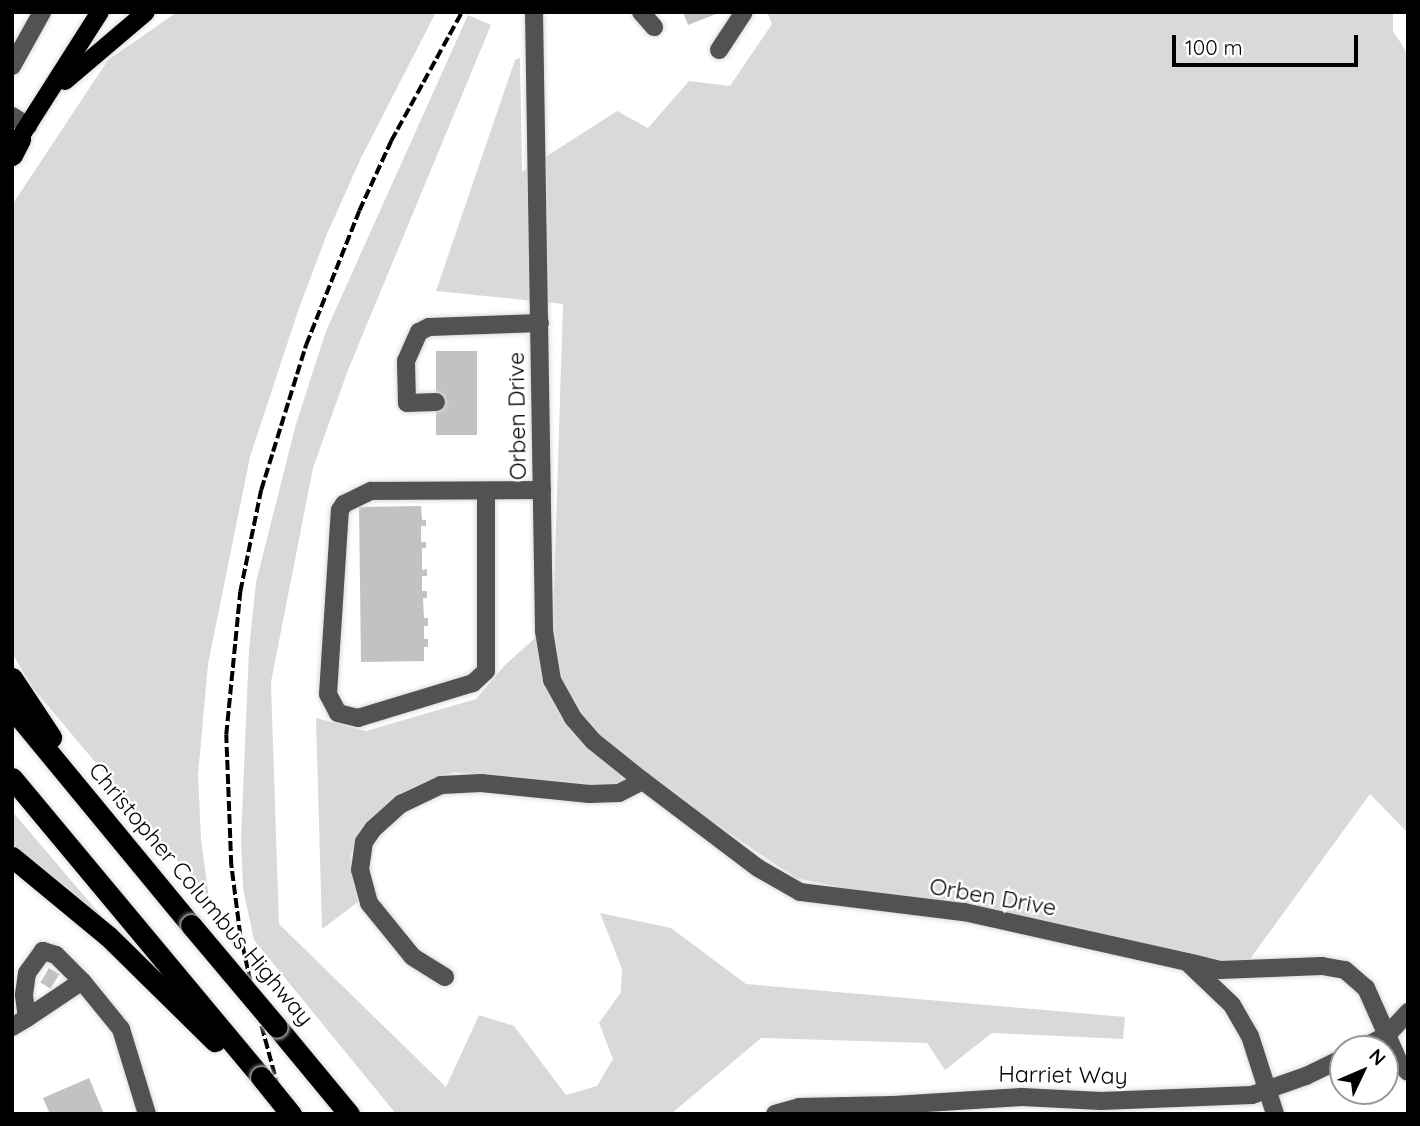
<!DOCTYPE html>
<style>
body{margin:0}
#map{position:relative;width:1420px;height:1126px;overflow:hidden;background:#fff;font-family:Quicksand,sans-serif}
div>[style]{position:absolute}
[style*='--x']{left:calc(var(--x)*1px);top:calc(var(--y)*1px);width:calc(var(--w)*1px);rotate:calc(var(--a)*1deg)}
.green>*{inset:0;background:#d9d9d9}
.building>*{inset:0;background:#c2c2c2;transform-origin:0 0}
.roads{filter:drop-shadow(0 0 2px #dbdbdb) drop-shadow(0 0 2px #dbdbdb)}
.minor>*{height:18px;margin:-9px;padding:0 9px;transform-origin:9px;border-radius:9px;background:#525252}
.major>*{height:18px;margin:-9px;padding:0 9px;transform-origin:9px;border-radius:9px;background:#000}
.highway>*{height:21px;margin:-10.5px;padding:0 10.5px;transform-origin:10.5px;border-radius:10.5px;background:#000}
.rail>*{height:3.5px;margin-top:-1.75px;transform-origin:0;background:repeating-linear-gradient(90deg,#000 0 10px,transparent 0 13.5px)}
.bridges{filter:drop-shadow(0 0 2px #dbdbdb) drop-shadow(0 0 2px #dbdbdb)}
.highway-bridge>*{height:21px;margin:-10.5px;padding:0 10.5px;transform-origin:10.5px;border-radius:10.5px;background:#000}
span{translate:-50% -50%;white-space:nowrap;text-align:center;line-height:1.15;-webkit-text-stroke:5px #fff;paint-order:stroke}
.street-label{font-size:23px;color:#000}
.frame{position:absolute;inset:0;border:14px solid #000;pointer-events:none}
.north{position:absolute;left:1329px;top:1035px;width:70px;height:70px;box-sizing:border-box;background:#fff;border:2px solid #999;border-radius:50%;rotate:46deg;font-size:19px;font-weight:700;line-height:28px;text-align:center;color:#000}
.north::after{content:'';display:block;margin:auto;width:24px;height:32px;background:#000;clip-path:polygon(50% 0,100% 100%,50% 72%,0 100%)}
.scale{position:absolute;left:1172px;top:35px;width:186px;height:32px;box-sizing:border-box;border:4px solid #000;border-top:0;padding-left:9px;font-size:21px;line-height:24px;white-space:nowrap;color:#000;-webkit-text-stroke:5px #fff;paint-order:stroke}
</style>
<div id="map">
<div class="green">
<div style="clip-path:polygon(177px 12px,436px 12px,361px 158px,327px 234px,298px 311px,250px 457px,208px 664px,198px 775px,201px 839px,209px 898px,33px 688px,12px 653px,12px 205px,108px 60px)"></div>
<div style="clip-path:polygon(767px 12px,1393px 12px,1393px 31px,1408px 54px,1408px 833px,1370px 794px,1242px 970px,796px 878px,648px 779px,626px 779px,616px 786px,593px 786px,454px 772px,413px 787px,372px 817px,350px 855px,358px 902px,322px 929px,316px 718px,366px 731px,476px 699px,505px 665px,553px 622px,563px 304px,436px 291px,515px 60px,520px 58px,522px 172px,617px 111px,648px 128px,689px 81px,730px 86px,772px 24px)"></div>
<div style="clip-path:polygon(468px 15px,491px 25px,348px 370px,313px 468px,271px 682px,279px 924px,446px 1087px,479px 1015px,514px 1026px,566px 1095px,597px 1086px,613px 1059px,599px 1023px,621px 992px,622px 969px,600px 913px,671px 928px,746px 984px,1125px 1017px,1123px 1039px,992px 1033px,945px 1070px,927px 1043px,761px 1038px,671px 1114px,396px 1114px,254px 940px,243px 888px,241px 839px,249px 650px,256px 582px,296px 424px,326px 331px)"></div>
<div style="clip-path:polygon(12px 811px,108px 924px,12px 848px)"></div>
</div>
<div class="building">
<div style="clip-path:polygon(683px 12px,721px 12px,688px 25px)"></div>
<div style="left:436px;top:351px;width:41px;height:84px"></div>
<div style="clip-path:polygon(421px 506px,422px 520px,426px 520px,426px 526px,421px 526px,421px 542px,426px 542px,426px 548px,422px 548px,422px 570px,427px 569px,427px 576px,422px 576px,422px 591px,427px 591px,427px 598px,423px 598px,424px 618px,428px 618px,428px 626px,424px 626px,424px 639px,428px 639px,428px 647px,424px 647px,424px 661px,361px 662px,359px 507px)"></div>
<div style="left:49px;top:968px;width:12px;height:17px;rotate:31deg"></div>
<div style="clip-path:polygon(89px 1078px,104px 1114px,50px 1114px,43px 1098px)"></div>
</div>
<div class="roads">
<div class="minor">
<div style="--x:534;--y:12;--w:619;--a:89.07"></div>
<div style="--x:544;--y:631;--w:50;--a:80.7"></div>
<div style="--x:552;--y:680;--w:43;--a:61.1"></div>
<div style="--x:573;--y:718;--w:30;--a:49"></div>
<div style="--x:593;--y:741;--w:64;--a:38.7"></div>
<div style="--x:643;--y:781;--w:144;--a:37.1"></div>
<div style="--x:758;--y:868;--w:48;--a:29.7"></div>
<div style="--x:800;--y:892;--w:165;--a:7"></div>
<div style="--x:964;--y:912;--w:229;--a:12.6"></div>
<div style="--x:1187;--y:962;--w:62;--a:43.7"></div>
<div style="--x:1232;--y:1005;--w:36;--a:60"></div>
<div style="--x:1250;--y:1036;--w:82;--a:72.2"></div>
<div style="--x:641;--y:12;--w:20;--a:49"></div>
<div style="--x:719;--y:50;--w:45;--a:-56.7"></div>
<div style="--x:12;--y:66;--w:62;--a:-60.9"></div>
<div style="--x:12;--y:116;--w:19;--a:32"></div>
<div style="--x:436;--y:402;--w:29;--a:178"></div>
<div style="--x:407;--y:403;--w:42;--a:-91.4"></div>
<div style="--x:406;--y:361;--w:32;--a:-66"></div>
<div style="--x:419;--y:332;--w:11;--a:-27"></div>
<div style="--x:429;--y:327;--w:111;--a:-2.1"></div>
<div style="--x:486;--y:491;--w:180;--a:90"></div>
<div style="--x:486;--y:671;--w:18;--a:137"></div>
<div style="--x:473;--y:683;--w:120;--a:163.1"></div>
<div style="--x:358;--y:718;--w:21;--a:-166"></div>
<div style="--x:338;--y:713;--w:21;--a:-118"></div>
<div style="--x:328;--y:694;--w:184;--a:-86.3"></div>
<div style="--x:340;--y:510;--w:7;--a:-56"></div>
<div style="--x:344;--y:504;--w:30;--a:-26"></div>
<div style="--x:371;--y:491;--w:171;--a:-0.3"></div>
<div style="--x:1192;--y:963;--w:29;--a:14"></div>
<div style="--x:1220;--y:970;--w:102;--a:-2.2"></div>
<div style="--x:1322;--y:966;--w:23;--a:10"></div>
<div style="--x:1345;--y:970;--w:28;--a:41"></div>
<div style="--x:1366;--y:988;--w:81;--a:66"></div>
<div style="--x:1399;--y:1062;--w:13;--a:48"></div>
<div style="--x:445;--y:977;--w:39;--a:-148"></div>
<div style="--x:412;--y:956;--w:68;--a:-129.1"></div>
<div style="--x:369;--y:903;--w:34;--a:-105"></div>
<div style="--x:360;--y:870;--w:28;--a:-82"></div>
<div style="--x:364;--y:842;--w:16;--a:-55"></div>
<div style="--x:373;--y:829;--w:38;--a:-42"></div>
<div style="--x:401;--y:804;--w:44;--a:-25.4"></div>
<div style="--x:441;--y:785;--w:40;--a:-2.9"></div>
<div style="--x:481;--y:783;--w:109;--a:5.8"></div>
<div style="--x:589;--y:794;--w:30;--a:-2"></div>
<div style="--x:619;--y:793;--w:27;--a:-27"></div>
<div style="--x:82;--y:981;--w:62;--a:50.9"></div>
<div style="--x:121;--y:1029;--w:89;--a:73"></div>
<div style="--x:12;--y:1027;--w:17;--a:-31"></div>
<div style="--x:27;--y:1018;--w:66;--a:-33.9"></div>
<div style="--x:82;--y:981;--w:37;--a:-135"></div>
<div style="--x:56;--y:955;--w:14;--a:-163"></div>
<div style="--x:43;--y:951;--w:27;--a:126"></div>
<div style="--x:27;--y:973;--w:22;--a:98"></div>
<div style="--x:24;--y:995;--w:23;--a:83"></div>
<div style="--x:1360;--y:1049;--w:29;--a:-27"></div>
<div style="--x:1386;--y:1036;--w:33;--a:-47"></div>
<div style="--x:775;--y:1114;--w:25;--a:-16"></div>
<div style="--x:799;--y:1107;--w:95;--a:-1.2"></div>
<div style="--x:894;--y:1105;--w:128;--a:-3.6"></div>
<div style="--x:1022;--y:1097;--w:79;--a:2.9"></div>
<div style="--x:1101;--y:1101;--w:151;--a:-2.3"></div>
<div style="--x:1252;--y:1095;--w:57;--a:-19.4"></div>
<div style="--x:1306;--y:1076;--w:41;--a:-25.9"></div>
</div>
<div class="major">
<div style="--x:65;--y:81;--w:106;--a:-40.4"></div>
<div style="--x:12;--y:150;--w:164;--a:-57.5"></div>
</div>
<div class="highway">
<div style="--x:12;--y:155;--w:18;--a:-63"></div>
<div style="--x:12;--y:678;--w:71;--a:56.5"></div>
<div style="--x:12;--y:708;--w:281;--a:50.5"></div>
<div style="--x:12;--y:778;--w:389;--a:50.2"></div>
<div style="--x:12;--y:857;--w:124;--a:39.5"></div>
<div style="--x:108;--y:936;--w:150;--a:44.5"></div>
<div style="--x:277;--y:1027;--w:113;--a:50.4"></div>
</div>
</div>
<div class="rail">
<div style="--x:285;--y:1114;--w:123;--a:-105.1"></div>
<div style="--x:253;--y:995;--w:61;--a:-102.2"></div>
<div style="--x:240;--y:935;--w:71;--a:-97.3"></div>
<div style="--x:231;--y:865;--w:130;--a:-92.2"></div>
<div style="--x:226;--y:735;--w:144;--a:-84.4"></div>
<div style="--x:240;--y:592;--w:104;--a:-78.4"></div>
<div style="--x:261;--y:490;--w:152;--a:-72.8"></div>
<div style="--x:306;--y:345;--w:144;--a:-68.4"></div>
<div style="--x:359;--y:211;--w:77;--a:-65.4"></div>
<div style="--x:391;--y:141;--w:147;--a:-61.2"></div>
</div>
<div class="bridges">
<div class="highway-bridge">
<div style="--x:191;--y:925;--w:133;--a:49.9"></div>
<div style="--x:261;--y:1077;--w:48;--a:51"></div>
</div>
</div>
<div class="street-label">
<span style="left:517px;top:416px;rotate:-91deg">Orben Drive</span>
<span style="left:201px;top:894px;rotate:50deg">Christopher Columbus Highway</span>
<span style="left:993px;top:897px;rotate:10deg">Orben Drive</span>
<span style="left:1063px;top:1075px;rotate:1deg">Harriet Way</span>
</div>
<div class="frame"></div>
<div class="north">N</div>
<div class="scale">100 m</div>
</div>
